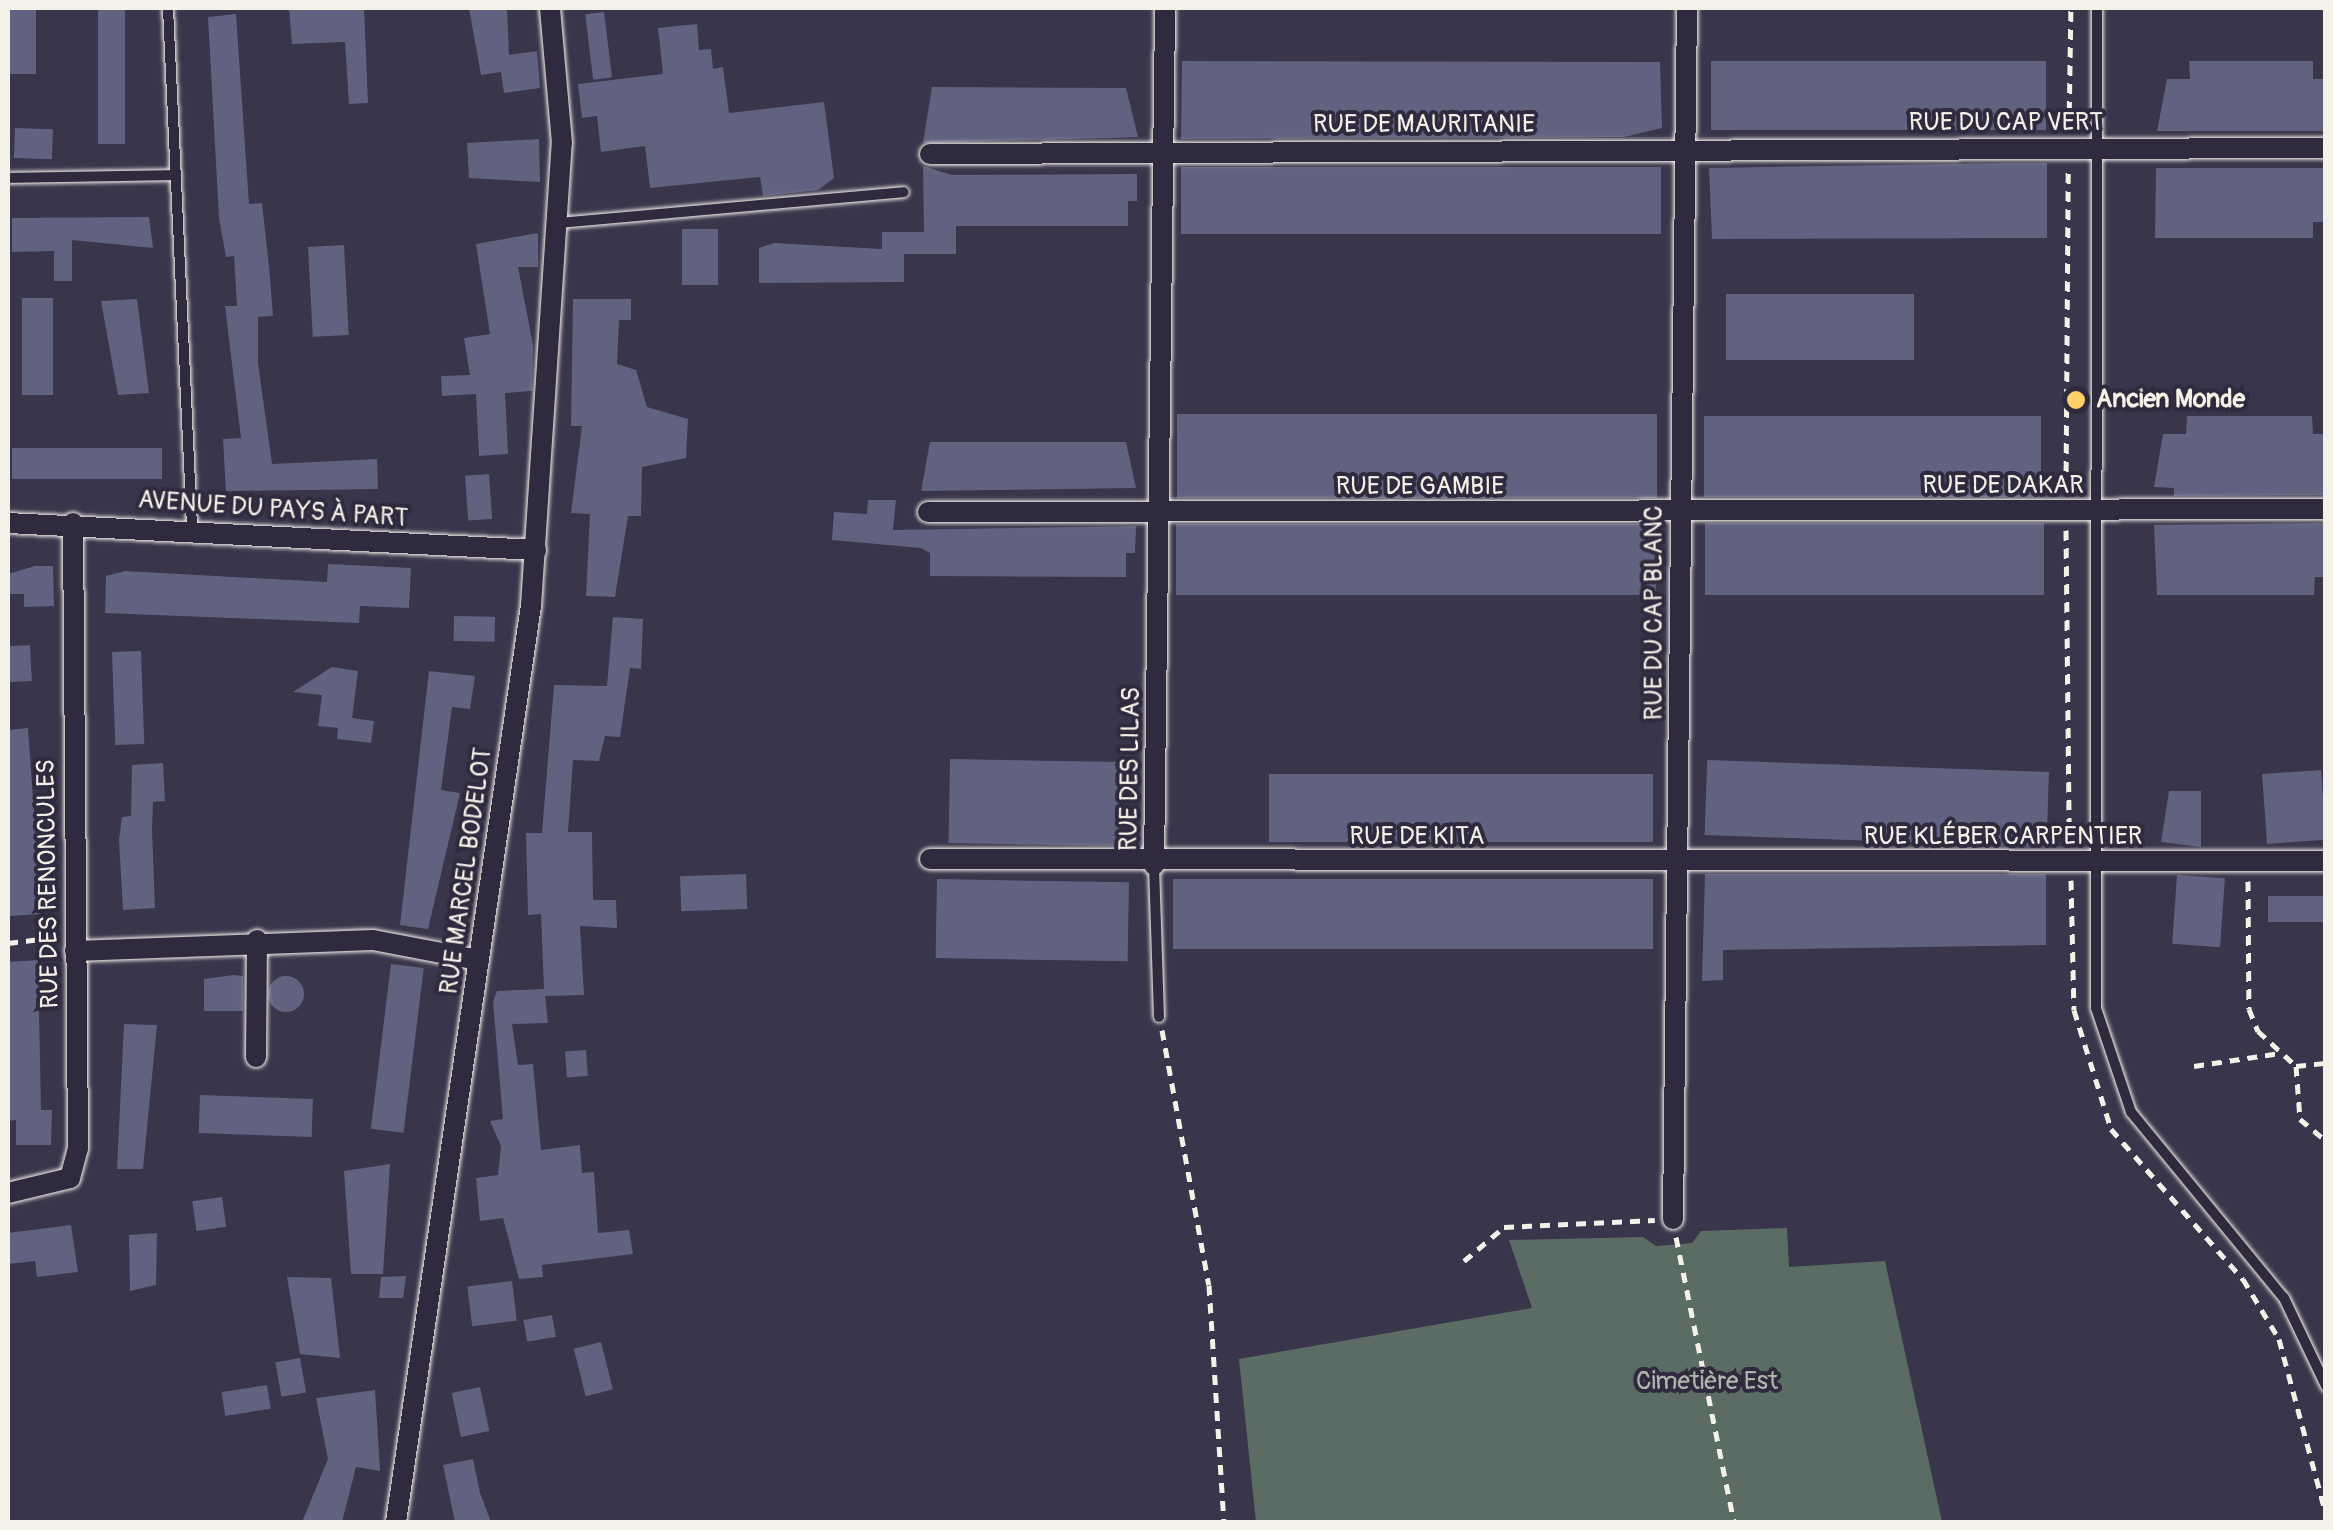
<!DOCTYPE html>
<meta charset="utf-8">
<style>
body{margin:0}
#map{position:relative;width:2333px;height:1530px;overflow:hidden;background:#39354a;font-family:Pangolin,sans-serif}
div>[style]{position:absolute}
[style*='--x']{left:calc(var(--x)*1px);top:calc(var(--y)*1px);width:calc(var(--w)*1px);rotate:calc(var(--a)*1deg)}
.green>*{inset:0;background:#5b6c64}
.building>*{inset:0;background:#60627f;transform-origin:0 0}
.round{border-radius:50%}
.path>*{height:5px;margin-top:-2.5px;transform-origin:0;background:repeating-linear-gradient(90deg,#f4f1e8 0 10px,transparent 0 18px)}
.roads{filter:drop-shadow(0 0 2px #f4f1e8) drop-shadow(0 0 2px #f4f1e8)}
.service>*{height:10px;margin:-5px;padding:0 5px;transform-origin:5px;border-radius:5px;background:#2f2a3d}
.minor>*{height:20px;margin:-10px;padding:0 10px;transform-origin:10px;border-radius:10px;background:#2f2a3d}
.dots>*{width:28px;height:28px;translate:-50% -50%;box-sizing:border-box;border:5px solid #2f2a3d;border-radius:50%}
span{translate:-50% -50%;white-space:nowrap;text-align:center;line-height:1.15;-webkit-text-stroke:8px #2f2a3d;paint-order:stroke}
.street-label{font-size:25px;color:#f4f1e8}
.poi-label{font-size:25px;color:#f4f1e8;font-weight:700}
.left{translate:0 -50%;text-align:left}
.park-label{font-size:25px;color:#afb5ad}
.frame{position:absolute;inset:0;border:10px solid #f4f1e8;pointer-events:none}
</style>
<div id="map">
<div class="green">
<div style="clip-path:polygon(1787px 1228px,1789px 1267px,1885px 1261px,1942px 1522px,1256px 1522px,1239px 1359px,1532px 1308px,1509px 1240px,1643px 1237px,1656px 1246px,1692px 1243px,1701px 1231px)"></div>
</div>
<div class="building">
<div style="left:8px;top:8px;width:28px;height:66px"></div>
<div style="left:98px;top:8px;width:27px;height:136px"></div>
<div style="clip-path:polygon(289px 8px,364px 8px,368px 103px,349px 104px,345px 42px,292px 44px)"></div>
<div style="clip-path:polygon(469px 8px,507px 8px,509px 55px,537px 51px,540px 88px,504px 93px,501px 72px,481px 75px)"></div>
<div style="left:604px;top:12px;width:66px;height:19px;rotate:83deg"></div>
<div style="clip-path:polygon(236px 14px,249px 204px,262px 203px,269px 266px,273px 316px,258px 317px,258px 363px,272px 464px,377px 459px,378px 489px,226px 491px,223px 439px,241px 438px,225px 306px,237px 306px,234px 256px,226px 257px,219px 218px,208px 17px)"></div>
<div style="clip-path:polygon(697px 24px,699px 50px,711px 49px,713px 69px,723px 67px,729px 113px,824px 102px,834px 178px,818px 190px,763px 196px,760px 177px,650px 188px,645px 146px,601px 152px,597px 116px,582px 118px,578px 84px,663px 74px,658px 28px)"></div>
<div style="clip-path:polygon(1182px 61px,1660px 62px,1662px 128px,1624px 137px,1181px 139px)"></div>
<div style="left:1711px;top:61px;width:335px;height:69px"></div>
<div style="clip-path:polygon(2189px 61px,2313px 61px,2313px 79px,2326px 79px,2326px 131px,2157px 131px,2167px 79px,2190px 79px)"></div>
<div style="clip-path:polygon(932px 87px,1126px 88px,1138px 137px,923px 143px)"></div>
<div style="left:15px;top:128px;width:38px;height:30px;rotate:2deg"></div>
<div style="clip-path:polygon(539px 139px,540px 182px,469px 178px,467px 143px)"></div>
<div style="clip-path:polygon(2012px 163px,2047px 163px,2047px 238px,1712px 239px,1709px 168px)"></div>
<div style="clip-path:polygon(923px 166px,952px 175px,1137px 174px,1137px 201px,1128px 201px,1128px 226px,956px 226px,956px 254px,904px 254px,904px 282px,759px 283px,759px 248px,774px 243px,882px 249px,882px 232px,924px 232px)"></div>
<div style="left:1181px;top:167px;width:480px;height:67px"></div>
<div style="clip-path:polygon(2156px 168px,2326px 168px,2326px 222px,2313px 222px,2313px 238px,2155px 238px)"></div>
<div style="clip-path:polygon(149px 217px,153px 248px,72px 240px,72px 281px,54px 281px,54px 251px,12px 252px,12px 218px)"></div>
<div style="left:718px;top:229px;width:56px;height:36px;rotate:90deg"></div>
<div style="clip-path:polygon(538px 233px,538px 267px,518px 267px,533px 345px,532px 391px,505px 393px,508px 454px,479px 456px,476px 394px,442px 396px,441px 376px,470px 375px,464px 338px,490px 334px,476px 244px)"></div>
<div style="left:344px;top:245px;width:90px;height:36px;rotate:87deg"></div>
<div style="left:1726px;top:294px;width:188px;height:66px"></div>
<div style="left:22px;top:298px;width:31px;height:97px"></div>
<div style="clip-path:polygon(137px 299px,149px 393px,118px 395px,101px 301px)"></div>
<div style="clip-path:polygon(573px 299px,631px 299px,631px 320px,619px 320px,617px 364px,636px 370px,647px 407px,688px 419px,686px 458px,642px 467px,641px 516px,628px 516px,615px 597px,586px 596px,590px 514px,571px 513px,582px 426px,571px 426px)"></div>
<div style="left:1177px;top:414px;width:480px;height:84px"></div>
<div style="left:1704px;top:416px;width:337px;height:81px"></div>
<div style="clip-path:polygon(2187px 416px,2312px 416px,2313px 434px,2326px 434px,2326px 495px,2174px 496px,2174px 488px,2154px 487px,2163px 434px,2186px 434px)"></div>
<div style="clip-path:polygon(930px 442px,1126px 442px,1136px 488px,921px 491px)"></div>
<div style="left:12px;top:448px;width:150px;height:31px"></div>
<div style="left:489px;top:474px;width:45px;height:24px;rotate:86deg"></div>
<div style="clip-path:polygon(868px 500px,896px 500px,893px 530px,1136px 526px,1135px 553px,1126px 553px,1126px 577px,930px 576px,930px 553px,921px 548px,832px 540px,834px 512px,867px 514px)"></div>
<div style="left:2044px;top:523px;width:72px;height:339px;rotate:90deg"></div>
<div style="clip-path:polygon(2326px 523px,2326px 577px,2315px 577px,2314px 595px,2157px 595px,2154px 525px)"></div>
<div style="left:1656px;top:524px;width:71px;height:480px;rotate:90deg"></div>
<div style="clip-path:polygon(328px 564px,411px 568px,409px 608px,360px 606px,359px 623px,105px 613px,106px 576px,125px 571px,327px 582px)"></div>
<div style="clip-path:polygon(35px 566px,53px 566px,54px 606px,24px 607px,24px 594px,8px 594px,8px 574px)"></div>
<div style="left:454px;top:616px;width:41px;height:25px;rotate:1deg"></div>
<div style="clip-path:polygon(613px 617px,643px 619px,641px 669px,630px 668px,620px 737px,605px 736px,599px 761px,573px 760px,568px 832px,592px 832px,593px 900px,616px 900px,617px 928px,580px 926px,584px 995px,545px 996px,548px 1023px,512px 1024px,518px 1065px,533px 1064px,541px 1150px,580px 1145px,582px 1173px,594px 1172px,598px 1233px,629px 1230px,633px 1254px,542px 1265px,543px 1277px,519px 1279px,503px 1218px,480px 1221px,476px 1178px,498px 1175px,501px 1146px,490px 1121px,503px 1119px,493px 1002px,497px 991px,544px 989px,541px 914px,528px 915px,526px 833px,542px 833px,554px 685px,607px 686px)"></div>
<div style="left:30px;top:645px;width:36px;height:22px;rotate:87deg"></div>
<div style="left:141px;top:651px;width:93px;height:29px;rotate:88deg"></div>
<div style="clip-path:polygon(332px 667px,358px 671px,352px 718px,374px 721px,371px 743px,337px 739px,338px 728px,318px 726px,322px 695px,293px 692px)"></div>
<div style="clip-path:polygon(429px 671px,475px 676px,470px 709px,452px 707px,441px 790px,460px 793px,428px 929px,400px 925px)"></div>
<div style="clip-path:polygon(28px 728px,41px 914px,10px 916px,8px 730px)"></div>
<div style="left:950px;top:759px;width:171px;height:84px;rotate:1deg"></div>
<div style="clip-path:polygon(163px 763px,165px 801px,153px 802px,152px 830px,155px 908px,123px 910px,119px 840px,122px 817px,131px 816px,132px 765px)"></div>
<div style="left:2321px;top:770px;width:70px;height:59px;rotate:86deg"></div>
<div style="left:2049px;top:772px;width:75px;height:342px;rotate:92deg"></div>
<div style="left:1269px;top:774px;width:384px;height:68px"></div>
<div style="clip-path:polygon(2169px 791px,2201px 791px,2201px 847px,2161px 842px)"></div>
<div style="left:746px;top:874px;width:35px;height:66px;rotate:88deg"></div>
<div style="clip-path:polygon(1705px 874px,2046px 874px,2046px 945px,1723px 950px,1723px 980px,1702px 981px)"></div>
<div style="left:2177px;top:875px;width:48px;height:69px;rotate:4deg"></div>
<div style="left:937px;top:879px;width:192px;height:79px;rotate:1deg"></div>
<div style="left:1173px;top:879px;width:480px;height:70px"></div>
<div style="left:2268px;top:896px;width:58px;height:26px"></div>
<div style="clip-path:polygon(38px 960px,41px 1110px,52px 1110px,51px 1145px,16px 1145px,16px 1120px,8px 1121px,8px 962px)"></div>
<div style="left:391px;top:964px;width:33px;height:166px;rotate:7deg"></div>
<div style="clip-path:polygon(233px 975px,243px 976px,243px 1011px,204px 1011px,204px 979px)"></div>
<div class="round" style="left:268px;top:976px;width:36px;height:36px"></div>
<div style="clip-path:polygon(124px 1024px,157px 1025px,143px 1169px,117px 1169px)"></div>
<div style="left:586px;top:1050px;width:26px;height:21px;rotate:86deg"></div>
<div style="left:200px;top:1095px;width:113px;height:38px;rotate:2deg"></div>
<div style="clip-path:polygon(390px 1164px,383px 1274px,351px 1274px,344px 1171px)"></div>
<div style="left:222px;top:1197px;width:30px;height:30px;rotate:82deg"></div>
<div style="clip-path:polygon(71px 1225px,78px 1272px,37px 1277px,35px 1261px,8px 1264px,8px 1233px)"></div>
<div style="clip-path:polygon(157px 1233px,156px 1285px,130px 1291px,129px 1235px)"></div>
<div style="clip-path:polygon(406px 1276px,403px 1298px,379px 1298px,381px 1277px)"></div>
<div style="clip-path:polygon(287px 1277px,331px 1278px,340px 1358px,300px 1354px)"></div>
<div style="left:512px;top:1281px;width:40px;height:45px;rotate:83deg"></div>
<div style="left:552px;top:1315px;width:22px;height:29px;rotate:80deg"></div>
<div style="left:601px;top:1342px;width:49px;height:28px;rotate:76deg"></div>
<div style="left:300px;top:1358px;width:35px;height:25px;rotate:80deg"></div>
<div style="left:267px;top:1385px;width:24px;height:46px;rotate:81deg"></div>
<div style="left:480px;top:1387px;width:45px;height:29px;rotate:78deg"></div>
<div style="clip-path:polygon(375px 1390px,380px 1471px,356px 1467px,342px 1522px,302px 1522px,328px 1459px,316px 1398px)"></div>
<div style="clip-path:polygon(473px 1459px,480px 1493px,491px 1522px,455px 1522px,443px 1465px)"></div>
</div>
<div class="path">
<div style="--x:2069;--y:129;--w:121;--a:-89.1"></div>
<div style="--x:2066;--y:489;--w:319;--a:-89.6"></div>
<div style="--x:2066;--y:530;--w:309;--a:89.4"></div>
<div style="--x:2071;--y:880;--w:130;--a:88.7"></div>
<div style="--x:2074;--y:1010;--w:125;--a:72.7"></div>
<div style="--x:2111;--y:1129;--w:200;--a:48.7"></div>
<div style="--x:2243;--y:1279;--w:70;--a:59"></div>
<div style="--x:2279;--y:1339;--w:181;--a:75"></div>
<div style="--x:2248;--y:881;--w:128;--a:89.6"></div>
<div style="--x:2249;--y:1009;--w:24;--a:68"></div>
<div style="--x:2258;--y:1031;--w:52;--a:42.6"></div>
<div style="--x:2296;--y:1066;--w:53;--a:85.7"></div>
<div style="--x:2300;--y:1119;--w:34;--a:40"></div>
<div style="--x:8;--y:943;--w:49;--a:-7"></div>
<div style="--x:1162;--y:1030;--w:259;--a:79.6"></div>
<div style="--x:1209;--y:1285;--w:237;--a:86.4"></div>
<div style="--x:2194;--y:1066;--w:87;--a:-8.6"></div>
<div style="--x:2296;--y:1066;--w:30;--a:-6"></div>
<div style="--x:1676;--y:1237;--w:291;--a:78.5"></div>
<div style="--x:1464;--y:1261;--w:52;--a:-40.4"></div>
<div style="--x:1504;--y:1227;--w:151;--a:-2.7"></div>
</div>
<div class="roads">
<div class="service">
<div style="--x:168;--y:8;--w:520;--a:87.35"></div>
<div style="--x:2097;--y:8;--w:1000;--a:90.06"></div>
<div style="--x:2096;--y:1008;--w:110;--a:71.4"></div>
<div style="--x:2131;--y:1112;--w:241;--a:50.6"></div>
<div style="--x:2284;--y:1298;--w:98;--a:64.5"></div>
<div style="--x:8;--y:178;--w:167;--a:-1"></div>
<div style="--x:558;--y:223;--w:347;--a:-5.1"></div>
<div style="--x:1154;--y:866;--w:151;--a:88.1"></div>
</div>
<div class="minor">
<div style="--x:930;--y:154;--w:1396;--a:-0.25"></div>
<div style="--x:928;--y:512;--w:1398;--a:-0.12"></div>
<div style="--x:8;--y:523;--w:529;--a:2.93"></div>
<div style="--x:930;--y:859;--w:1396;--a:0.08"></div>
<div style="--x:1154;--y:865;--w:857;--a:-89.26"></div>
<div style="--x:75;--y:951;--w:298;--a:-2.1"></div>
<div style="--x:373;--y:940;--w:108;--a:10.7"></div>
<div style="--x:256;--y:1057;--w:117;--a:-89.5"></div>
<div style="--x:8;--y:1193;--w:64;--a:-13.6"></div>
<div style="--x:70;--y:1178;--w:30;--a:-75"></div>
<div style="--x:78;--y:1149;--w:626;--a:-90.46"></div>
<div style="--x:1673;--y:1219;--w:1211;--a:-89.34"></div>
<div style="--x:396;--y:1522;--w:926;--a:-81.62"></div>
<div style="--x:531;--y:606;--w:464;--a:-86.2"></div>
<div style="--x:562;--y:143;--w:136;--a:-95.1"></div>
</div>
</div>
<div class="dots">
<div style="left:2076px;top:400px;background:#ffd166"></div>
</div>
<div class="street-label">
<span style="left:2006px;top:123px">RUE DU CAP VERT</span>
<span style="left:1424px;top:125px">RUE DE MAURITANIE</span>
<span style="left:2003px;top:486px">RUE DE DAKAR</span>
<span style="left:1420px;top:487px">RUE DE GAMBIE</span>
<span style="left:273px;top:510px;rotate:4deg">AVENUE DU PAYS À PART</span>
<span style="left:1655px;top:613px;rotate:-90deg">RUE DU CAP BLANC</span>
<span style="left:1131px;top:769px;rotate:-89deg">RUE DES LILAS</span>
<span style="left:1417px;top:837px">RUE DE KITA</span>
<span style="left:2003px;top:837px">RUE KLÉBER CARPENTIER</span>
<span style="left:467px;top:871px;rotate:-82deg">RUE MARCEL BODELOT</span>
<span style="left:49px;top:884px;rotate:-91deg">RUE DES RENONCULES</span>
</div>
<div class="poi-label">
<span class="left" style="left:2096px;top:400px">Ancien Monde</span>
</div>
<div class="park-label">
<span style="left:1707px;top:1382px">Cimetière Est</span>
</div>
<div class="frame"></div>
</div>
